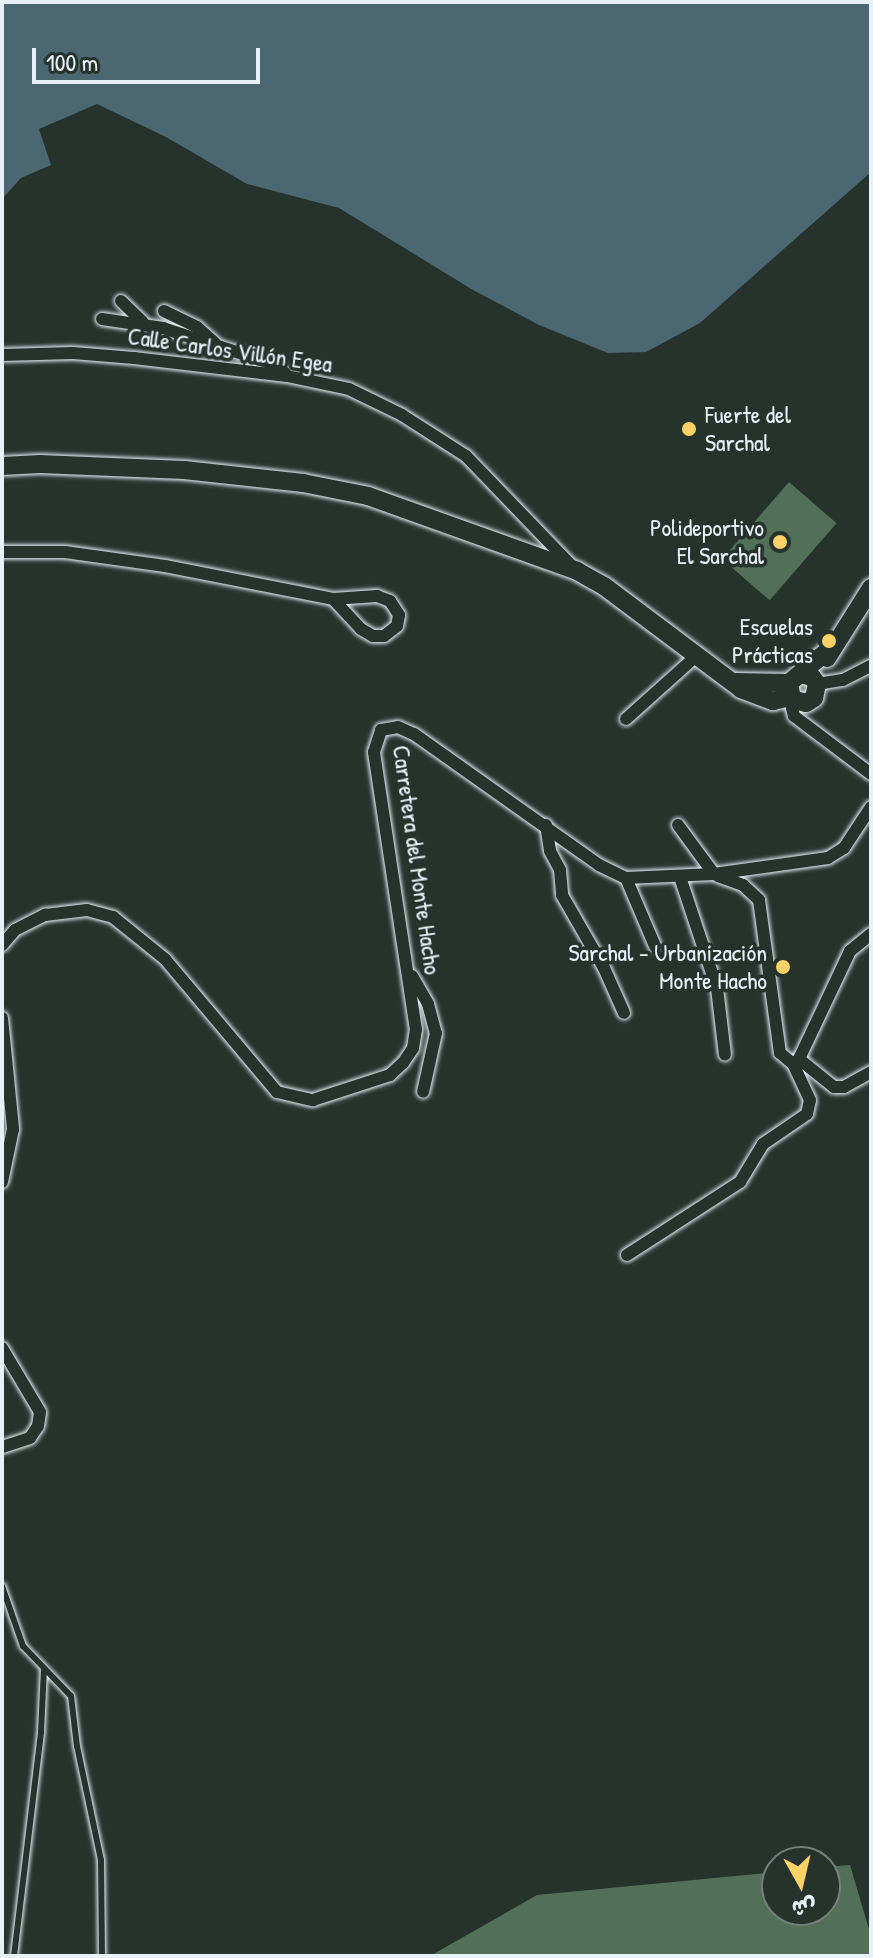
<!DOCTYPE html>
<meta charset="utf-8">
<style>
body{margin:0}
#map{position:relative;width:873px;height:1958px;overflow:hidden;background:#26332d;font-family:"Patrick Hand","Playpen Sans Arabic",sans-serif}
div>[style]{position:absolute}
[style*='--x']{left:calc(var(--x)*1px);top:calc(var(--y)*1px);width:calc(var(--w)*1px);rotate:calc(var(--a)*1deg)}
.green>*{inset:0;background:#527058;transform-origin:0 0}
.water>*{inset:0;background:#4b6771}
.roads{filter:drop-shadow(0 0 2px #e8f1f8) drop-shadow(0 0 2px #e8f1f8)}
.service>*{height:6px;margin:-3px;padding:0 3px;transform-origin:3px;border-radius:3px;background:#26332d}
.minor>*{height:12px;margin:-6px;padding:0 6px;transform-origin:6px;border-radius:6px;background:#26332d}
.secondary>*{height:18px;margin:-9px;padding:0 9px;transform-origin:9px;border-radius:9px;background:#26332d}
.dots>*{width:22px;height:22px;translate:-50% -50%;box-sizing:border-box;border:4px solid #26332d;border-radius:50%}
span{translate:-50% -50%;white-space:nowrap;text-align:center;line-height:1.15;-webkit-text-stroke:7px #26332d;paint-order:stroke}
.street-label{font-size:24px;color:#e8f1f8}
.poi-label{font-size:24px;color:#e8f1f8}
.left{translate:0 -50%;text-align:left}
.right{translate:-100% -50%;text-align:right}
.frame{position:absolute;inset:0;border:4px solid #e8f1f8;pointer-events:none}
.north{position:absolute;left:761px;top:1846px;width:80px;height:80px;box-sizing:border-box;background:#26332d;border:2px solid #747f7e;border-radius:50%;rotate:172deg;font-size:22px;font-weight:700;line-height:32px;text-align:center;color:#e8f1f8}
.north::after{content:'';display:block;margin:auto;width:28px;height:36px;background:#ffd166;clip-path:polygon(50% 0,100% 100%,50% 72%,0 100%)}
.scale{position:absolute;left:32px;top:48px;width:228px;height:36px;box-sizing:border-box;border:4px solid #e8f1f8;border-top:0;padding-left:10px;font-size:24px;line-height:28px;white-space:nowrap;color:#e8f1f8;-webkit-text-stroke:6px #26332d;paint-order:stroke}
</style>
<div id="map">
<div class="green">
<div style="left:789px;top:482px;width:63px;height:102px;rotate:41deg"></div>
<div style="clip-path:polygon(850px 1865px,871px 1936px,871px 1956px,430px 1956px,537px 1895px,777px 1872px,777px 1910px,825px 1910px,825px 1867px)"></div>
</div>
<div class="water">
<div style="clip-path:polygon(2px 2px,871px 2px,871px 172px,700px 323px,646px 352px,608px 353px,539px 325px,473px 290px,339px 208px,247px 184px,166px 137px,97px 104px,39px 129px,51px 165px,21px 178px,2px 199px)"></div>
</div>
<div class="roads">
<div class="service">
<div style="--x:2;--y:1586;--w:64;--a:70.7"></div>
<div style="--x:23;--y:1646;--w:69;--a:46.2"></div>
<div style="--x:71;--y:1696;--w:50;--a:83.2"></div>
<div style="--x:77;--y:1746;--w:116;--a:78.1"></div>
<div style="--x:101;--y:1860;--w:96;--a:89.4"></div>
<div style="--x:14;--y:1956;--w:226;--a:-83.1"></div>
<div style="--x:41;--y:1732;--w:63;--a:-87.3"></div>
</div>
<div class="minor">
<div style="--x:121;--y:301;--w:30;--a:44"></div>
<div style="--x:164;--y:311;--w:37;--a:26"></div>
<div style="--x:197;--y:327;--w:24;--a:42"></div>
<div style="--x:102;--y:319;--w:62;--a:8.4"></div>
<div style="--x:163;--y:328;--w:109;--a:18.1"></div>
<div style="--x:267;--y:362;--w:21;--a:31"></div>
<div style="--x:2;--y:355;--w:71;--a:-1.6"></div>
<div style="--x:73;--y:353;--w:61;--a:4.7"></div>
<div style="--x:134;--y:358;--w:154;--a:6.7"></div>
<div style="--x:287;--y:376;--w:63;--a:11.8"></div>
<div style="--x:349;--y:389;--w:59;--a:26.1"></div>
<div style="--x:402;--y:415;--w:76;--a:32.6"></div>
<div style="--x:466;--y:456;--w:153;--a:46.1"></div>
<div style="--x:2;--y:552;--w:63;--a:0"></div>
<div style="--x:65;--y:552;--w:101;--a:8"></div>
<div style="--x:165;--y:566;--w:171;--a:11.1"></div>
<div style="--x:377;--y:596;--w:14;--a:21"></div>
<div style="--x:390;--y:601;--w:17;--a:57"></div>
<div style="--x:399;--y:615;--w:11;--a:100"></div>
<div style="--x:397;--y:626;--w:16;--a:142"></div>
<div style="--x:384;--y:636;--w:11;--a:180"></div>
<div style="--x:373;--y:636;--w:14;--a:-150"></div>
<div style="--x:361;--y:629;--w:41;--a:-133"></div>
<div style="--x:333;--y:599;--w:44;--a:-3.9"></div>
<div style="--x:817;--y:684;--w:26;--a:-9"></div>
<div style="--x:843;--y:680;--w:31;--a:-27"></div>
<div style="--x:796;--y:702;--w:7;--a:124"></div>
<div style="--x:792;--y:708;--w:8;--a:76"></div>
<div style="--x:794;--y:716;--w:96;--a:37"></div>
<div style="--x:626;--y:719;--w:93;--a:-41.9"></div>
<div style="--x:546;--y:825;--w:26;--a:81"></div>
<div style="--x:550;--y:851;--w:21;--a:62"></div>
<div style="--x:560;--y:870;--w:25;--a:85"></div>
<div style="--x:562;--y:895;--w:84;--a:60.1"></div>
<div style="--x:604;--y:968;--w:49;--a:66"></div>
<div style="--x:678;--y:825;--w:61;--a:53.7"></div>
<div style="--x:718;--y:876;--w:27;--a:20"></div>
<div style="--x:743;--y:885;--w:22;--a:43"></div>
<div style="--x:759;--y:900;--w:154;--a:82.2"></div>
<div style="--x:780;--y:1053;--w:17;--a:40"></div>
<div style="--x:680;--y:877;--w:117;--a:71.6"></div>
<div style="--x:717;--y:988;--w:67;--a:83.2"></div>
<div style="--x:626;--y:878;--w:74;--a:66.9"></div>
<div style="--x:2;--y:945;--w:20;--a:-49"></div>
<div style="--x:15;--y:930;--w:34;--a:-27"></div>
<div style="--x:45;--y:915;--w:42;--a:-6.8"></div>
<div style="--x:87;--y:910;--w:27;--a:15"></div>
<div style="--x:113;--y:917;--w:67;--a:38.9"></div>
<div style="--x:165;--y:959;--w:174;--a:49.9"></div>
<div style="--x:277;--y:1092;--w:37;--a:13"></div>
<div style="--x:313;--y:1100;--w:81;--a:-18"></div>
<div style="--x:390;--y:1075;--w:18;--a:-43"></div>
<div style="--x:403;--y:1063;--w:18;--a:-56"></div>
<div style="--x:413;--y:1048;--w:18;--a:-81"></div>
<div style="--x:416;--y:1030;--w:281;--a:-98.6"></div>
<div style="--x:374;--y:752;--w:23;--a:-72"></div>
<div style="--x:381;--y:730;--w:17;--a:-10"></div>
<div style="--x:398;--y:727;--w:17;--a:24"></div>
<div style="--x:414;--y:734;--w:227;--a:35.3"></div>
<div style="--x:599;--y:865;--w:30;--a:26"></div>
<div style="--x:626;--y:878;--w:88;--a:-2.6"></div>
<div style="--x:714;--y:874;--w:115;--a:-8"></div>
<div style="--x:828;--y:858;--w:19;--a:-32"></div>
<div style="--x:844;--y:848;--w:49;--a:-56.6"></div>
<div style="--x:412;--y:976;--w:32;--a:60"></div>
<div style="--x:428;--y:1004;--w:30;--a:75"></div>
<div style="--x:436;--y:1033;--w:60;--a:102.4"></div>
<div style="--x:2;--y:1018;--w:112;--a:84.3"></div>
<div style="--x:13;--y:1129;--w:54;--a:101.7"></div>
<div style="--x:799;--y:1059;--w:45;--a:38.7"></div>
<div style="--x:834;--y:1087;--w:10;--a:0"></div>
<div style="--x:844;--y:1087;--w:31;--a:-29"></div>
<div style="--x:793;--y:1064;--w:8;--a:-40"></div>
<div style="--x:799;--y:1059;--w:119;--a:-64.7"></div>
<div style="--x:850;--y:951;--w:27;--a:-39"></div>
<div style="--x:627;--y:1255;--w:135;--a:-32.9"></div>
<div style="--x:740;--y:1182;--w:44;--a:-58.8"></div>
<div style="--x:763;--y:1144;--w:53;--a:-34.3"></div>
<div style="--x:807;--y:1114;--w:14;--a:-78"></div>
<div style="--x:810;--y:1100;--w:40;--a:-115"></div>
<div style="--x:2;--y:1348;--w:74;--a:59.3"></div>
<div style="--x:40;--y:1412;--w:14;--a:98"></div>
<div style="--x:38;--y:1426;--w:14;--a:124"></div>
<div style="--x:30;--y:1438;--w:29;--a:162"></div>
</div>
<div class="secondary">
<div style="--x:2;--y:466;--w:38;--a:-3"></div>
<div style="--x:40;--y:464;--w:144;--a:2.4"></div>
<div style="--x:184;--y:470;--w:120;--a:6.2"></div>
<div style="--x:303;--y:483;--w:66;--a:11.3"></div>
<div style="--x:368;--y:496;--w:222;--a:19.7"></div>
<div style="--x:577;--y:571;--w:31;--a:29"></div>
<div style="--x:604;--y:586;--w:171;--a:36.9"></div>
<div style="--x:741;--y:689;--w:34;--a:21"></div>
<div style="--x:773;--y:701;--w:18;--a:-13"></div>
<div style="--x:827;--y:658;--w:83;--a:-57.8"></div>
<div style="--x:801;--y:674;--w:11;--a:15"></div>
<div style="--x:812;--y:677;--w:9;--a:54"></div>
<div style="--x:817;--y:684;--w:14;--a:102"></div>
<div style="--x:814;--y:698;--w:9;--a:148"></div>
<div style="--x:806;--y:703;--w:15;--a:-164"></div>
<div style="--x:792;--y:699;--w:16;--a:-101"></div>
<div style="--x:789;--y:683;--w:53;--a:-39.7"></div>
<div style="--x:736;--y:682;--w:53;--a:1.1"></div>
</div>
</div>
<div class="dots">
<div style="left:689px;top:429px;background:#ffd166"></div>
<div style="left:780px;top:542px;background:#ffd166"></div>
<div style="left:829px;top:641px;background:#ffd166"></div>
<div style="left:783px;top:967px;background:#ffd166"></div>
</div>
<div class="street-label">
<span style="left:230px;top:350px;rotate:8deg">Calle Carlos Villón Egea</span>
<span style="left:417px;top:860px;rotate:82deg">Carretera del Monte Hacho</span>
</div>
<div class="poi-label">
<span class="left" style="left:705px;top:429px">Fuerte del<br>Sarchal</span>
<span class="right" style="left:764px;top:542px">Polideportivo<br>El Sarchal</span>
<span class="right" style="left:813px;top:641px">Escuelas<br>Prácticas</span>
<span class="right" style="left:767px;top:967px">Sarchal - Urbanización<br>Monte Hacho</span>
</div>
<div class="frame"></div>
<div class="north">ش</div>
<div class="scale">100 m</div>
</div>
